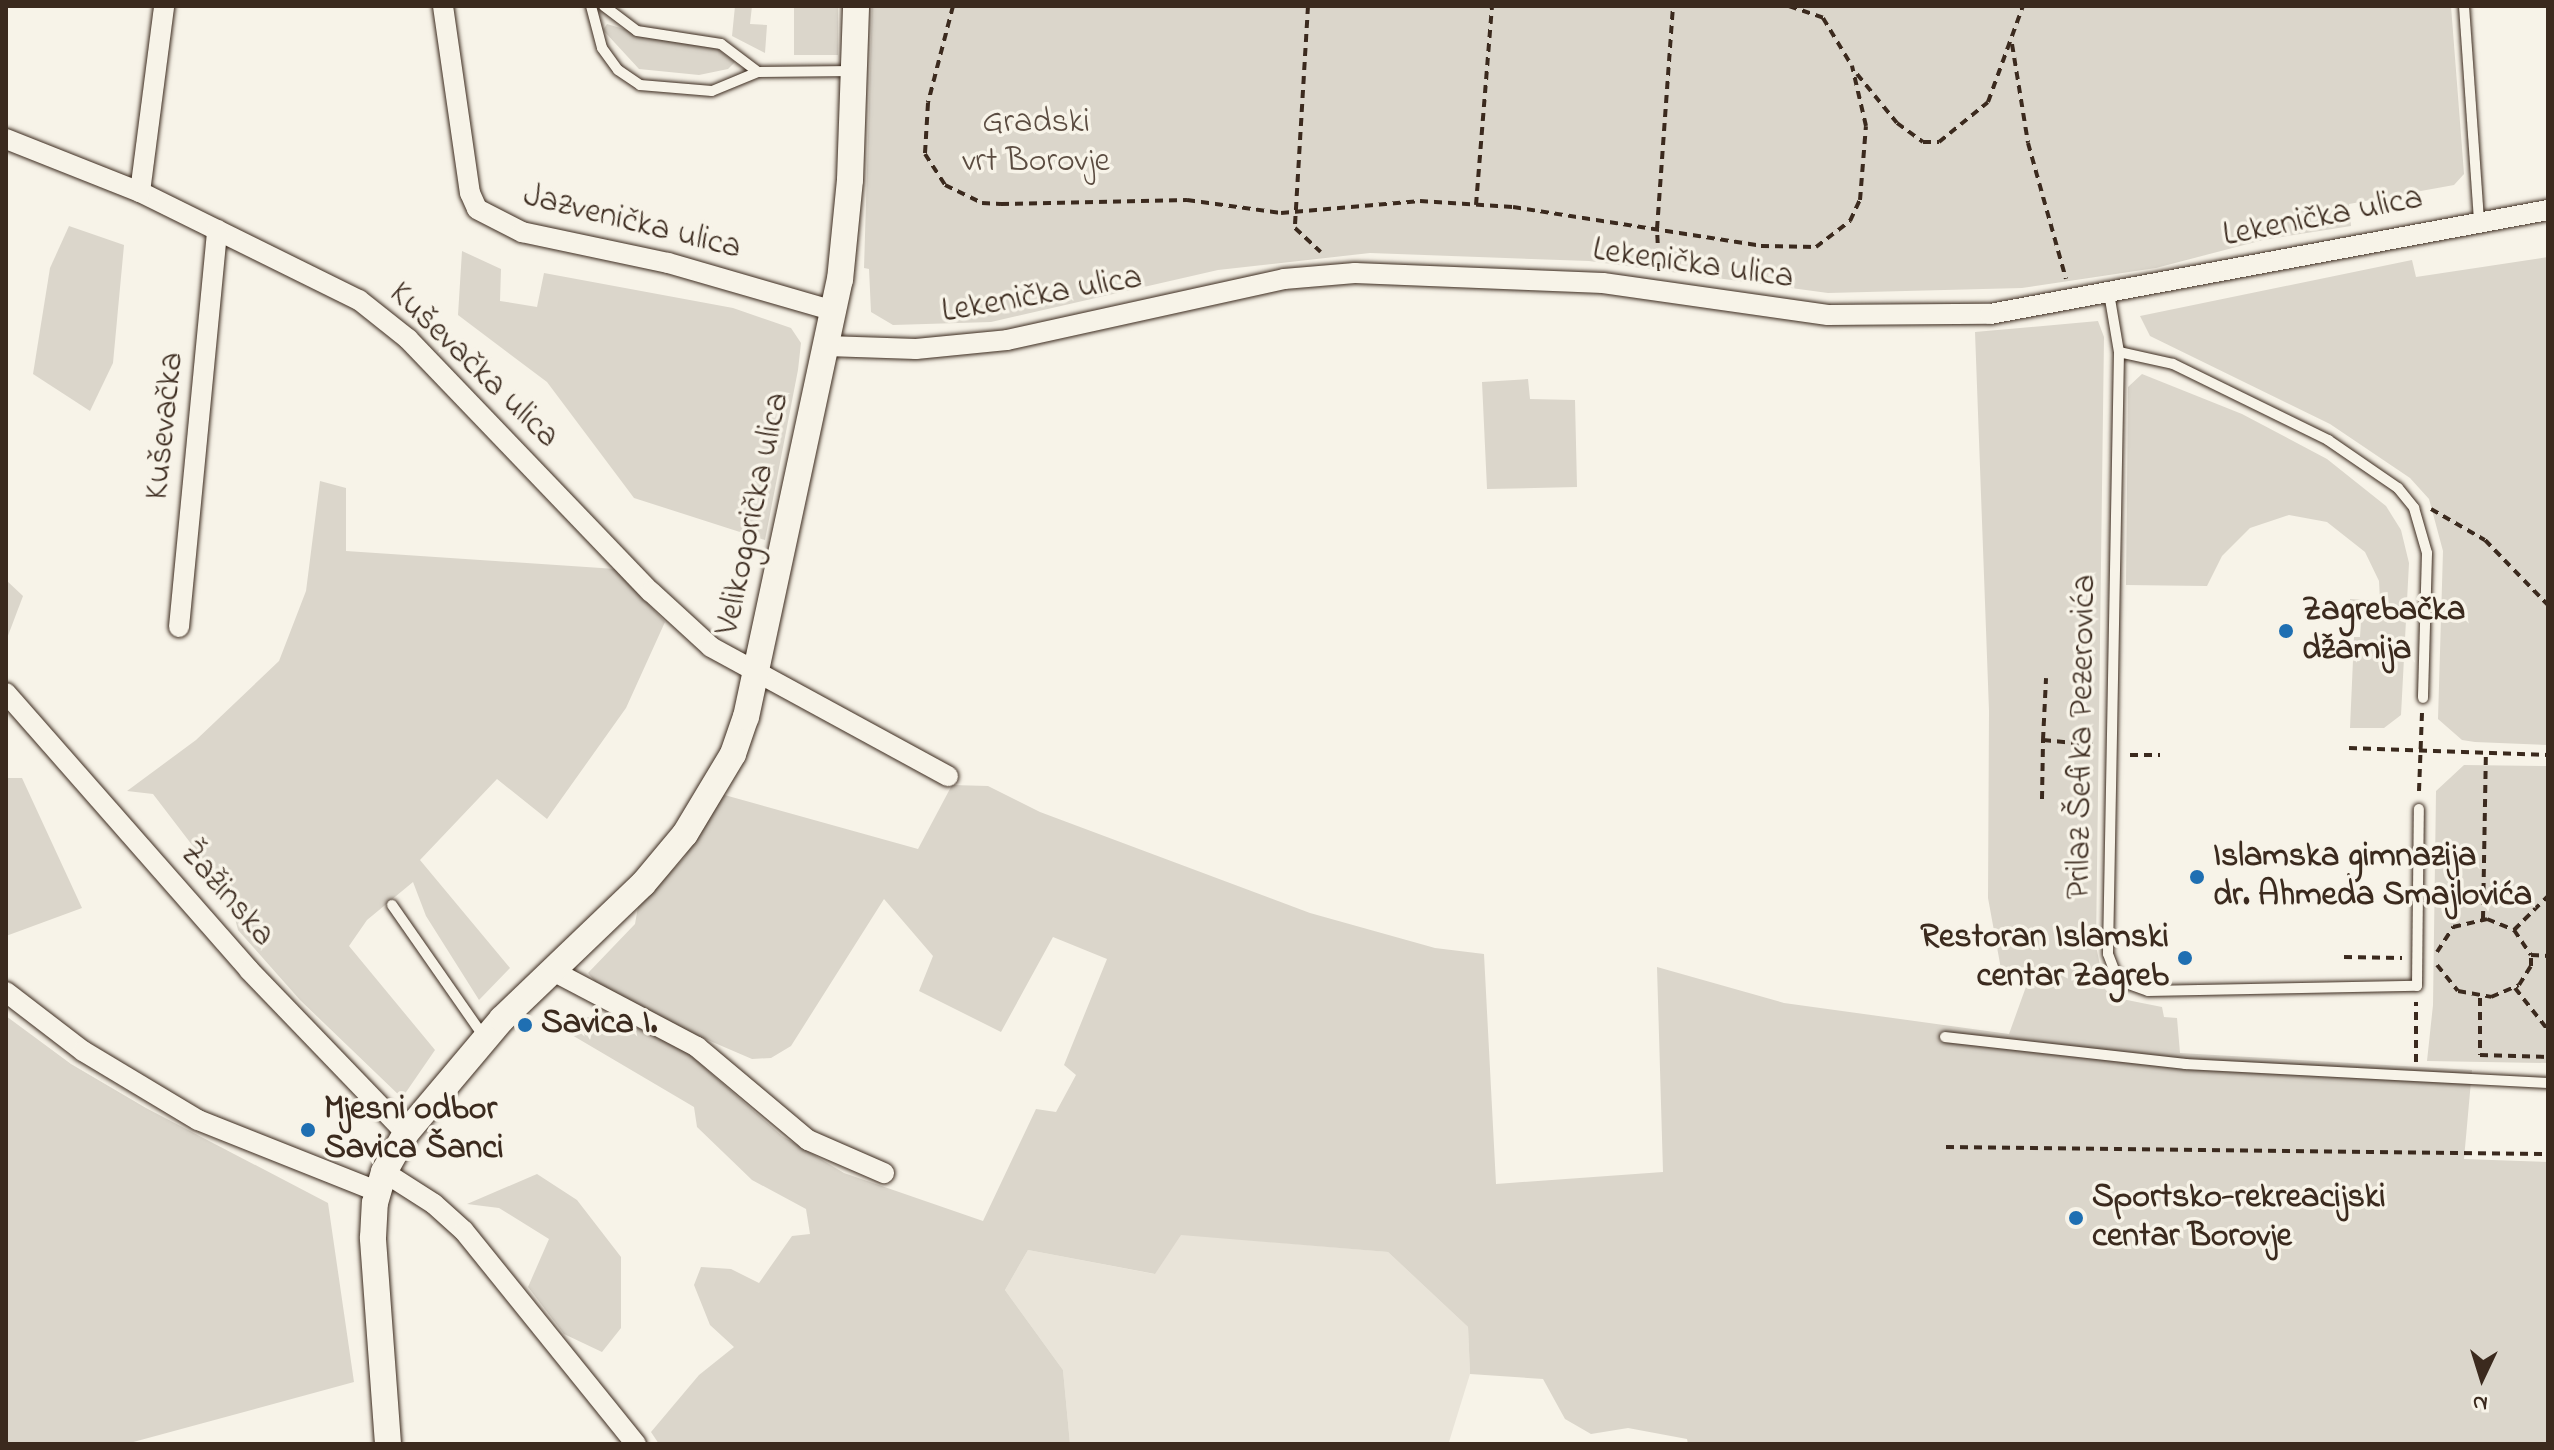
<!DOCTYPE html>
<meta charset="utf-8">
<style>
body{margin:0}
#map{position:relative;width:2554px;height:1450px;overflow:hidden;background:#f7f3e8;font-family:"Indie Flower",sans-serif}
div>[style]{position:absolute}
[style*='--x']{left:calc(var(--x)*1px);top:calc(var(--y)*1px);width:calc(var(--w)*1px);rotate:calc(var(--a)*1deg)}
.built>*{inset:0;background:#e9e4d9}
.green>*{inset:0;background:#dbd6cb;transform-origin:0 0}
.path>*{height:4px;margin-top:-2px;transform-origin:0;background:repeating-linear-gradient(90deg,#3b2a1e 0 8px,transparent 0 14px)}
.roads{filter:drop-shadow(0 0 2px #3b2a1e) drop-shadow(0 0 2px #3b2a1e)}
.service>*{height:10px;margin:-5px;padding:0 5px;transform-origin:5px;border-radius:5px;background:#f7f3e8}
.minor>*{height:20px;margin:-10px;padding:0 10px;transform-origin:10px;border-radius:10px;background:#f7f3e8}
.tertiary>*{height:26px;margin:-13px;padding:0 13px;transform-origin:13px;border-radius:13px;background:#f7f3e8}
.dots>*{width:22px;height:22px;translate:-50% -50%;box-sizing:border-box;border:4px solid #f7f3e8;border-radius:50%}
span{translate:-50% -50%;white-space:nowrap;text-align:center;line-height:1.15;-webkit-text-stroke:7px #f7f3e8;paint-order:stroke}
.park-label{font-size:34px;color:#5b4c41}
.street-label{font-size:34px;color:#3b2a1e}
.poi-label{font-size:34px;color:#3b2a1e;font-weight:700}
.left{translate:0 -50%;text-align:left}
.right{translate:-100% -50%;text-align:right}
.frame{position:absolute;inset:0;border:8px solid #3b2a1e;pointer-events:none}
.north{position:absolute;left:2442px;top:1338px;width:80px;height:80px;-webkit-text-stroke:6px #f7f3e8;paint-order:stroke;rotate:184deg;font-size:22px;font-weight:700;line-height:32px;text-align:center;color:#3b2a1e}
.north::after{content:'';display:block;margin:auto;width:28px;height:36px;background:#3b2a1e;clip-path:polygon(50% 0,100% 100%,50% 72%,0 100%)}
</style>
<div id="map">
<div class="built">
<div style="clip-path:polygon(1180px 1234px,1388px 1252px,1468px 1327px,1470px 1374px,1449px 1442px,1070px 1444px,1063px 1370px,1005px 1290px,1028px 1250px,1154px 1274px)"></div>
</div>
<div class="green">
<div style="clip-path:polygon(735px 6px,752px 6px,750px 24px,767px 25px,765px 53px,732px 36px)"></div>
<div style="left:794px;top:6px;width:44px;height:49px"></div>
<div style="clip-path:polygon(872px 6px,2451px 6px,2464px 174px,2454px 185px,2349px 204px,2351px 226px,2263px 240px,2156px 268px,2022px 288px,1828px 293px,1589px 261px,1370px 253px,1218px 270px,991px 322px,893px 325px,871px 312px,869px 269px,864px 268px)"></div>
<div style="clip-path:polygon(607px 24px,650px 37px,709px 43px,735px 62px,728px 69px,699px 75px,639px 69px,603px 30px)"></div>
<div style="clip-path:polygon(69px 226px,124px 245px,113px 363px,90px 411px,33px 374px,50px 268px)"></div>
<div style="clip-path:polygon(462px 251px,501px 269px,500px 301px,537px 307px,544px 273px,733px 308px,791px 328px,801px 343px,798px 370px,765px 540px,634px 498px,547px 382px,458px 315px)"></div>
<div style="clip-path:polygon(2548px 257px,2548px 745px,2475px 742px,2462px 740px,2438px 719px,2443px 551px,2429px 499px,2410px 478px,2330px 424px,2150px 336px,2140px 316px,2412px 260px,2416px 277px)"></div>
<div style="clip-path:polygon(2098px 321px,2104px 337px,2096px 946px,2105px 989px,2112px 997px,2162px 1007px,2164px 1017px,2177px 1018px,2180px 1053px,2472px 1070px,2464px 1159px,2548px 1162px,2548px 1444px,1688px 1444px,1687px 1439px,1628px 1428px,1591px 1434px,1565px 1419px,1543px 1379px,1470px 1374px,1468px 1327px,1388px 1252px,1181px 1235px,1155px 1274px,1028px 1250px,1005px 1290px,1063px 1370px,1070px 1444px,659px 1444px,651px 1432px,699px 1375px,734px 1347px,710px 1325px,694px 1285px,701px 1267px,731px 1269px,759px 1283px,792px 1236px,810px 1234px,806px 1209px,752px 1180px,697px 1127px,694px 1107px,560px 1028px,577px 1019px,606px 1014px,680px 1046px,782px 1136px,844px 1173px,983px 1221px,1036px 1109px,1056px 1112px,1076px 1075px,1064px 1065px,1107px 959px,1053px 937px,1001px 1032px,919px 991px,933px 956px,884px 899px,791px 1046px,771px 1058px,752px 1059px,645px 1013px,598px 985px,588px 973px,635px 924px,638px 907px,684px 858px,721px 794px,918px 849px,952px 785px,988px 786px,1040px 812px,1310px 913px,1435px 948px,1484px 954px,1496px 1184px,1663px 1172px,1657px 967px,1784px 1003px,2009px 1034px,2032px 970px,2001px 969px,1988px 898px,1989px 711px,1975px 332px)"></div>
<div style="clip-path:polygon(2142px 374px,2242px 414px,2327px 459px,2386px 506px,2401px 530px,2409px 563px,2401px 715px,2384px 728px,2350px 728px,2354px 637px,2360px 637px,2361px 621px,2350px 620px,2350px 599px,2380px 601px,2379px 581px,2365px 552px,2327px 522px,2289px 515px,2250px 528px,2222px 556px,2207px 586px,2126px 585px,2128px 387px)"></div>
<div style="clip-path:polygon(1528px 379px,1530px 399px,1575px 400px,1577px 487px,1487px 489px,1482px 382px)"></div>
<div style="clip-path:polygon(320px 481px,346px 488px,346px 551px,616px 569px,665px 622px,626px 708px,547px 819px,497px 779px,420px 860px,510px 968px,479px 1000px,426px 916px,413px 882px,367px 920px,349px 946px,435px 1050px,402px 1098px,300px 1000px,238px 930px,228px 892px,153px 794px,127px 791px,196px 740px,279px 661px,306px 591px)"></div>
<div style="clip-path:polygon(6px 580px,23px 596px,6px 641px)"></div>
<div style="clip-path:polygon(2464px 765px,2548px 766px,2548px 1063px,2427px 1061px,2433px 1005px,2436px 791px)"></div>
<div style="clip-path:polygon(6px 778px,22px 778px,82px 908px,6px 936px)"></div>
<div style="clip-path:polygon(6px 1016px,71px 1064px,146px 1108px,328px 1203px,354px 1382px,126px 1444px,6px 1444px)"></div>
<div style="clip-path:polygon(537px 1174px,577px 1200px,621px 1257px,621px 1328px,602px 1352px,564px 1334px,528px 1287px,549px 1239px,499px 1208px,467px 1204px)"></div>
</div>
<div class="path">
<div style="--x:953;--y:6;--w:100;--a:104.5"></div>
<div style="--x:928;--y:103;--w:51;--a:93.4"></div>
<div style="--x:925;--y:154;--w:37;--a:57"></div>
<div style="--x:945;--y:185;--w:41;--a:25.9"></div>
<div style="--x:982;--y:203;--w:19;--a:3"></div>
<div style="--x:1001;--y:204;--w:186;--a:-1.2"></div>
<div style="--x:1187;--y:200;--w:95;--a:7.9"></div>
<div style="--x:1281;--y:213;--w:140;--a:-4.9"></div>
<div style="--x:1420;--y:201;--w:93;--a:3.7"></div>
<div style="--x:1513;--y:207;--w:251;--a:8.9"></div>
<div style="--x:1761;--y:246;--w:55;--a:1"></div>
<div style="--x:1816;--y:247;--w:43;--a:-37.4"></div>
<div style="--x:1850;--y:221;--w:23;--a:-65"></div>
<div style="--x:1860;--y:200;--w:74;--a:-85.4"></div>
<div style="--x:1866;--y:126;--w:62;--a:-103.1"></div>
<div style="--x:1308;--y:6;--w:222;--a:93.4"></div>
<div style="--x:1295;--y:228;--w:35;--a:43"></div>
<div style="--x:1789;--y:6;--w:36;--a:19"></div>
<div style="--x:1823;--y:18;--w:56;--a:58.9"></div>
<div style="--x:2012;--y:44;--w:100;--a:80.8"></div>
<div style="--x:2028;--y:143;--w:141;--a:74.4"></div>
<div style="--x:1857;--y:74;--w:63;--a:50.8"></div>
<div style="--x:1897;--y:123;--w:32;--a:36"></div>
<div style="--x:1923;--y:142;--w:16;--a:0"></div>
<div style="--x:1939;--y:142;--w:63;--a:-39.2"></div>
<div style="--x:1988;--y:102;--w:102;--a:-70"></div>
<div style="--x:1476;--y:205;--w:200;--a:-85.4"></div>
<div style="--x:1659;--y:271;--w:42;--a:-92.7"></div>
<div style="--x:1657;--y:229;--w:224;--a:-85.9"></div>
<div style="--x:2431;--y:509;--w:62;--a:29.9"></div>
<div style="--x:2485;--y:540;--w:91;--a:45.9"></div>
<div style="--x:2043;--y:740;--w:62;--a:-87.2"></div>
<div style="--x:2349;--y:748;--w:199;--a:2"></div>
<div style="--x:2130;--y:755;--w:30;--a:0"></div>
<div style="--x:2419;--y:791;--w:79;--a:-87.8"></div>
<div style="--x:2042;--y:799;--w:59;--a:-89"></div>
<div style="--x:2043;--y:740;--w:52;--a:5.5"></div>
<div style="--x:2483;--y:919;--w:166;--a:-89"></div>
<div style="--x:2514;--y:930;--w:48;--a:-45"></div>
<div style="--x:2437;--y:952;--w:30;--a:-57"></div>
<div style="--x:2453;--y:927;--w:35;--a:-13"></div>
<div style="--x:2487;--y:919;--w:29;--a:22"></div>
<div style="--x:2514;--y:930;--w:30;--a:56"></div>
<div style="--x:2531;--y:955;--w:17;--a:3"></div>
<div style="--x:2344;--y:957;--w:58;--a:1"></div>
<div style="--x:2437;--y:965;--w:33;--a:51"></div>
<div style="--x:2458;--y:991;--w:34;--a:10"></div>
<div style="--x:2491;--y:997;--w:30;--a:-23"></div>
<div style="--x:2519;--y:985;--w:22;--a:-58"></div>
<div style="--x:2531;--y:966;--w:11;--a:-90"></div>
<div style="--x:2515;--y:988;--w:53;--a:51.8"></div>
<div style="--x:2480;--y:998;--w:57;--a:90"></div>
<div style="--x:2480;--y:1055;--w:68;--a:1.7"></div>
<div style="--x:2416;--y:1062;--w:60;--a:-90"></div>
<div style="--x:1946;--y:1147;--w:602;--a:0.67"></div>
</div>
<div class="roads">
<div class="service">
<div style="--x:591;--y:6;--w:43;--a:75.3"></div>
<div style="--x:602;--y:48;--w:27;--a:54"></div>
<div style="--x:618;--y:70;--w:27;--a:34"></div>
<div style="--x:640;--y:85;--w:72;--a:4.8"></div>
<div style="--x:712;--y:91;--w:50;--a:-22.4"></div>
<div style="--x:604;--y:6;--w:41;--a:37.1"></div>
<div style="--x:637;--y:31;--w:85;--a:8.8"></div>
<div style="--x:721;--y:44;--w:46;--a:37.1"></div>
<div style="--x:758;--y:72;--w:96;--a:-0.6"></div>
<div style="--x:2464;--y:6;--w:217;--a:86"></div>
<div style="--x:2109;--y:293;--w:60;--a:80.4"></div>
<div style="--x:2119;--y:352;--w:55;--a:12.5"></div>
<div style="--x:2173;--y:364;--w:173;--a:26.1"></div>
<div style="--x:2328;--y:440;--w:85;--a:34.4"></div>
<div style="--x:2398;--y:488;--w:26;--a:51"></div>
<div style="--x:2414;--y:508;--w:47;--a:73.9"></div>
<div style="--x:2427;--y:553;--w:145;--a:91.6"></div>
<div style="--x:2119;--y:352;--w:602;--a:91.05"></div>
<div style="--x:2108;--y:954;--w:17;--a:69"></div>
<div style="--x:2114;--y:970;--w:18;--a:47"></div>
<div style="--x:2126;--y:983;--w:23;--a:20"></div>
<div style="--x:2148;--y:991;--w:269;--a:-1.1"></div>
<div style="--x:2417;--y:986;--w:177;--a:-89.4"></div>
<div style="--x:392;--y:905;--w:161;--a:55.1"></div>
<div style="--x:1945;--y:1037;--w:242;--a:6.4"></div>
<div style="--x:2185;--y:1064;--w:363;--a:3"></div>
</div>
<div class="minor">
<div style="--x:443;--y:6;--w:189;--a:81.8"></div>
<div style="--x:470;--y:193;--w:17;--a:66"></div>
<div style="--x:477;--y:209;--w:51;--a:27.1"></div>
<div style="--x:522;--y:232;--w:149;--a:12"></div>
<div style="--x:668;--y:263;--w:173;--a:16.1"></div>
<div style="--x:6;--y:139;--w:144;--a:21.6"></div>
<div style="--x:140;--y:192;--w:244;--a:26.3"></div>
<div style="--x:359;--y:300;--w:63;--a:38.5"></div>
<div style="--x:408;--y:339;--w:351;--a:46.2"></div>
<div style="--x:651;--y:592;--w:81;--a:42.5"></div>
<div style="--x:711;--y:647;--w:270;--a:28.6"></div>
<div style="--x:140;--y:192;--w:188;--a:-82.6"></div>
<div style="--x:827;--y:346;--w:89;--a:1.9"></div>
<div style="--x:916;--y:349;--w:91;--a:-5.6"></div>
<div style="--x:1007;--y:340;--w:284;--a:-12.4"></div>
<div style="--x:1284;--y:279;--w:71;--a:-4.8"></div>
<div style="--x:1355;--y:273;--w:248;--a:2.3"></div>
<div style="--x:1603;--y:283;--w:227;--a:8.1"></div>
<div style="--x:1828;--y:315;--w:162;--a:-0.4"></div>
<div style="--x:1990;--y:314;--w:568;--a:-10.56"></div>
<div style="--x:179;--y:627;--w:399;--a:-84.5"></div>
<div style="--x:6;--y:693;--w:368;--a:48.7"></div>
<div style="--x:249;--y:970;--w:226;--a:46.1"></div>
<div style="--x:555;--y:972;--w:161;--a:27.8"></div>
<div style="--x:697;--y:1047;--w:145;--a:40"></div>
<div style="--x:808;--y:1140;--w:83;--a:23.5"></div>
<div style="--x:6;--y:992;--w:97;--a:37.5"></div>
<div style="--x:83;--y:1051;--w:134;--a:31"></div>
<div style="--x:198;--y:1120;--w:195;--a:21.7"></div>
<div style="--x:384;--y:1172;--w:59;--a:32.6"></div>
<div style="--x:434;--y:1204;--w:40;--a:42"></div>
<div style="--x:464;--y:1231;--w:274;--a:51.1"></div>
</div>
<div class="tertiary">
<div style="--x:388;--y:1444;--w:207;--a:-94.2"></div>
<div style="--x:373;--y:1238;--w:35;--a:-87"></div>
<div style="--x:375;--y:1203;--w:32;--a:-74"></div>
<div style="--x:384;--y:1172;--w:45;--a:-60.6"></div>
<div style="--x:406;--y:1133;--w:149;--a:-49.9"></div>
<div style="--x:502;--y:1019;--w:195;--a:-43.8"></div>
<div style="--x:643;--y:884;--w:65;--a:-50"></div>
<div style="--x:685;--y:834;--w:93;--a:-59"></div>
<div style="--x:733;--y:754;--w:39;--a:-71"></div>
<div style="--x:746;--y:717;--w:447;--a:-77.9"></div>
<div style="--x:840;--y:280;--w:100;--a:-84.3"></div>
<div style="--x:850;--y:180;--w:174;--a:-88"></div>
</div>
</div>
<div class="dots">
<div style="left:2286px;top:631px;background:#1f6fb2"></div>
<div style="left:2197px;top:877px;background:#1f6fb2"></div>
<div style="left:2185px;top:958px;background:#1f6fb2"></div>
<div style="left:525px;top:1025px;background:#1f6fb2"></div>
<div style="left:308px;top:1130px;background:#1f6fb2"></div>
<div style="left:2076px;top:1218px;background:#1f6fb2"></div>
</div>
<div class="park-label">
<span style="left:1036px;top:143px">Gradski<br>vrt Borovje</span>
</div>
<div class="street-label">
<span style="left:2323px;top:218px;rotate:-11deg">Lekenička ulica</span>
<span style="left:632px;top:223px;rotate:14deg">Jazvenička ulica</span>
<span style="left:1693px;top:265px;rotate:8deg">Lekenička ulica</span>
<span style="left:1042px;top:296px;rotate:-10deg">Lekenička ulica</span>
<span style="left:473px;top:366px;rotate:44deg">Kuševačka ulica</span>
<span style="left:166px;top:426px;rotate:-84deg">Kuševačka</span>
<span style="left:754px;top:514px;rotate:-78deg">Velikogorička ulica</span>
<span style="left:2083px;top:737px;rotate:-89deg">Prilaz Šefika Pezerovića</span>
<span style="left:226px;top:895px;rotate:49deg">Žažinska</span>
</div>
<div class="poi-label">
<span class="left" style="left:2302px;top:631px">Zagrebačka<br>džamija</span>
<span class="left" style="left:2213px;top:877px">Islamska gimnazija<br>dr. Ahmeda Smajlovića</span>
<span class="right" style="left:2169px;top:958px">Restoran Islamski<br>centar Zagreb</span>
<span class="left" style="left:541px;top:1025px">Savica I.</span>
<span class="left" style="left:324px;top:1130px">Mjesni odbor<br>Savica Šanci</span>
<span class="left" style="left:2092px;top:1218px">Sportsko-rekreacijski<br>centar Borovje</span>
</div>
<div class="frame"></div>
<div class="north">N</div>
</div>
